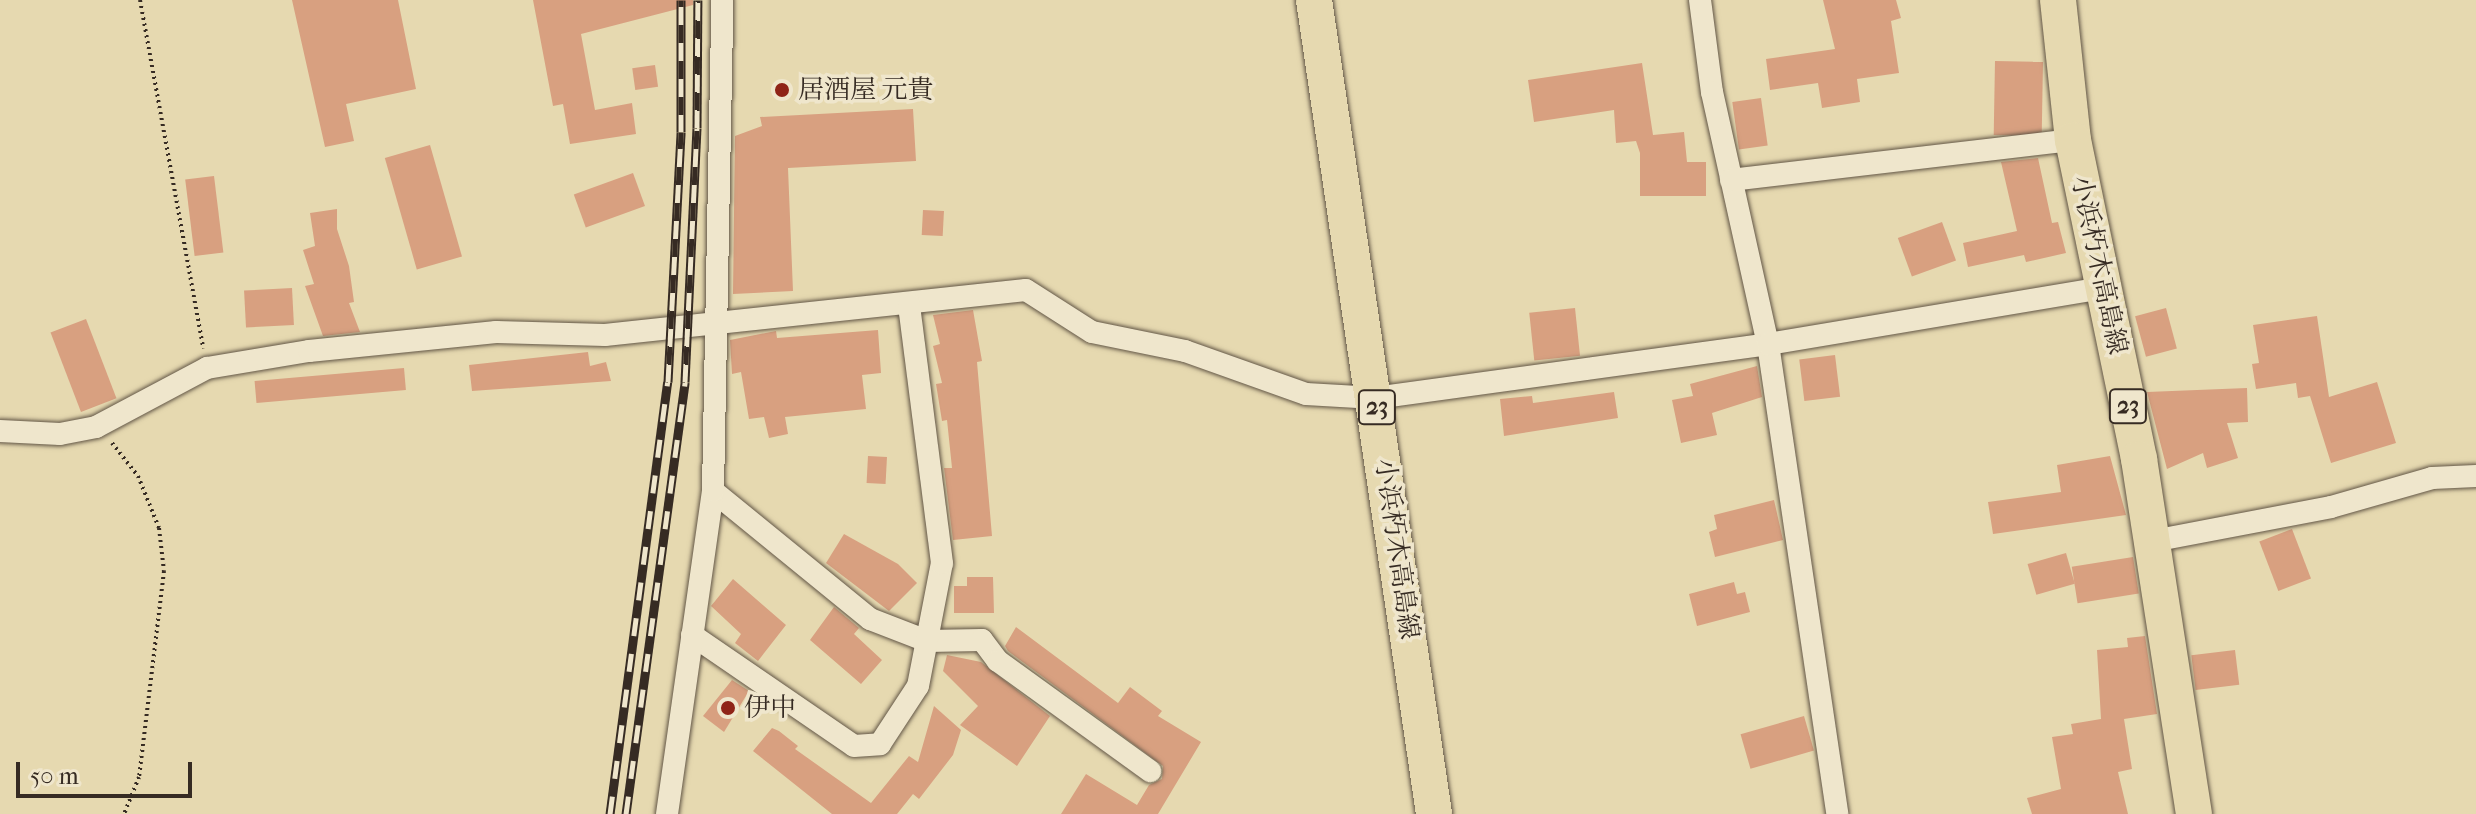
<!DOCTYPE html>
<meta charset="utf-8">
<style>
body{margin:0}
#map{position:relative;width:2476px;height:814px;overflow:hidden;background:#e6d9b0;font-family:"IM FELL French Canon","Noto Serif JP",serif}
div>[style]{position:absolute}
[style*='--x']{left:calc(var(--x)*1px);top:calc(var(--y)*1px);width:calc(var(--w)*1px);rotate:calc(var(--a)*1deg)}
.building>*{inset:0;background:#d8a080;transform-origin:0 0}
.path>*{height:4px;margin-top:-2px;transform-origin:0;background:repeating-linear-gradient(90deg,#362b23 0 2px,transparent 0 6px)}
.roads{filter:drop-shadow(0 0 2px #625646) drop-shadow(0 0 2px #625646)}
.minor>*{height:22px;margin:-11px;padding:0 11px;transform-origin:11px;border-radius:11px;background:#efe6cc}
.primary>*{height:36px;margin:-18px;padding:0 18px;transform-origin:18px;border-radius:18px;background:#e6d9b0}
.rail>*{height:9px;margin-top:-4.5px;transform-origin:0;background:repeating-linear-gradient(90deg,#efe6cc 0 18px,#362b23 0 36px);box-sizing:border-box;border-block:2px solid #362b23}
.dots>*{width:22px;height:22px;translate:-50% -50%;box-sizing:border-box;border:4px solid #efe6cc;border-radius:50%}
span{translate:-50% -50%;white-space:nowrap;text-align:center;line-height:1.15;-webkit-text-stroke:7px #efe6cc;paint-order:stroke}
.shield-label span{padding:2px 6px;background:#efe6cc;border:2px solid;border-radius:6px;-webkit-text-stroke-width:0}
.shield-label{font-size:24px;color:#362b23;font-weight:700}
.poi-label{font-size:26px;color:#362b23}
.left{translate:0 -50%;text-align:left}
.street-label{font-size:26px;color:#362b23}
.scale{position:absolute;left:16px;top:762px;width:176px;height:36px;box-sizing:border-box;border:4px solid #362b23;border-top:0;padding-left:10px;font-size:24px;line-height:28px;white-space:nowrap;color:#362b23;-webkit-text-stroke:6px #efe6cc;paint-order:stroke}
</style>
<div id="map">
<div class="building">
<div style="clip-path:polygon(292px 0,398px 0,416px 89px,346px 104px,354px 141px,325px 147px)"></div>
<div style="clip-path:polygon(533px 0,693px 0,693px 5px,581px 34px,595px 110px,632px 103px,636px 134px,570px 144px,563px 104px,553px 106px)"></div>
<div style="clip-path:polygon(1823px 0,1896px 0,1901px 18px,1891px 21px,1899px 73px,1857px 79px,1860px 102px,1822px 108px,1818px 83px,1770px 90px,1766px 59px,1835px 49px)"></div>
<div style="left:1995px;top:61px;width:48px;height:74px;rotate:1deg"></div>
<div style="clip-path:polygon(1642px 63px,1653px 135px,1684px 132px,1687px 162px,1706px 162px,1706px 196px,1640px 196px,1640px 153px,1636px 141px,1616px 143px,1614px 110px,1534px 122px,1528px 80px)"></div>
<div style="left:655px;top:65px;width:22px;height:23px;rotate:82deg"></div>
<div style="left:1761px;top:98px;width:48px;height:29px;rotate:82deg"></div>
<div style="clip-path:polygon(913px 109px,916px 161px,788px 168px,793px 291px,733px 294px,735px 136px,762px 126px,760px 117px)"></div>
<div style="left:430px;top:145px;width:116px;height:47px;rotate:74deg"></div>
<div style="clip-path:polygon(2038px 158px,2052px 223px,2058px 222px,2066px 253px,2026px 262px,2024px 255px,1968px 267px,1963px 243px,2017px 231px,2001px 162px)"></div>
<div style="left:633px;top:173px;width:35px;height:63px;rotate:70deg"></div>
<div style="left:214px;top:176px;width:77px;height:29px;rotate:83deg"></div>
<div style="clip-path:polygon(337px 209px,337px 229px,349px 266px,354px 302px,349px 303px,360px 332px,323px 336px,305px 286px,314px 284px,303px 250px,315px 246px,310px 213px)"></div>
<div style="left:923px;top:210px;width:21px;height:25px;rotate:3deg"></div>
<div style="left:1942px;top:222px;width:41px;height:47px;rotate:70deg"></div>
<div style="left:292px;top:288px;width:37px;height:48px;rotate:87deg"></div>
<div style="left:1575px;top:308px;width:48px;height:46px;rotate:84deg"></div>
<div style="left:2166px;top:308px;width:42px;height:32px;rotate:75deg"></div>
<div style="clip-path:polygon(973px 310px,982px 361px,977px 362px,992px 536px,953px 540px,944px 468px,952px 468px,947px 420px,942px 421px,936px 384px,942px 383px,933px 346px,940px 344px,933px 315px)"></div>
<div style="clip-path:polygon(2317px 316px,2329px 397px,2377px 382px,2396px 443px,2331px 463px,2310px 396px,2298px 398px,2296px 383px,2256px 389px,2252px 364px,2259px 363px,2253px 325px)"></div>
<div style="left:86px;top:319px;width:85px;height:38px;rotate:69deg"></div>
<div style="clip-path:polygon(878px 330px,881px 373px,862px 375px,866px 409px,785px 417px,788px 434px,769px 438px,764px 417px,749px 419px,741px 372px,732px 374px,730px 340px,776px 331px,777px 338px)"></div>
<div style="clip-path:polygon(588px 352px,590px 366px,606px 362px,611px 381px,472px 391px,469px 365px)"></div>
<div style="left:1835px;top:355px;width:42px;height:36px;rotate:83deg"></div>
<div style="clip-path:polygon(1757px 366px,1762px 397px,1712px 413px,1717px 435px,1681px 443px,1672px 400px,1693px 396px,1690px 384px)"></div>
<div style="left:404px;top:368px;width:22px;height:150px;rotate:85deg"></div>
<div style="clip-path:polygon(2247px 388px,2248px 422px,2227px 423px,2238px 458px,2207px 468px,2203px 453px,2167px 469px,2147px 392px)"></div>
<div style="clip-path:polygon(1614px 392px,1618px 418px,1504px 436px,1500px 399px,1532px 396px,1533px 403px)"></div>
<div style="left:868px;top:456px;width:19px;height:27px;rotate:3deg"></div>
<div style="clip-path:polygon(2110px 456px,2126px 515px,1993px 534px,1988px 502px,2061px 492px,2057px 465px)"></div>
<div style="clip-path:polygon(1774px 500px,1783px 540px,1715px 557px,1709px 532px,1717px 529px,1714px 515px)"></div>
<div style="left:2292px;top:529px;width:53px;height:35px;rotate:69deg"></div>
<div style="clip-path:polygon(844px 534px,898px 564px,917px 583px,889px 611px,826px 563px)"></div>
<div style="left:2066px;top:553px;width:32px;height:40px;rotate:74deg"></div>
<div style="left:2133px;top:557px;width:37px;height:62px;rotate:81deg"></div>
<div style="clip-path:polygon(967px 577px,993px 577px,994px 613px,954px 613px,954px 586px,967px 586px)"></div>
<div style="clip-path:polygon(733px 579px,786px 625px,758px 661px,735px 643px,741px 634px,711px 606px)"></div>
<div style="clip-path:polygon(1734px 582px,1737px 594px,1745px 592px,1750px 612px,1697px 626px,1689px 594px)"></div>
<div style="clip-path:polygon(834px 607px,859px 628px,854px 634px,882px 660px,861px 684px,810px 640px)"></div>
<div style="clip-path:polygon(1016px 627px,1118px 703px,1130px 687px,1162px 711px,1158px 716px,1201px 742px,1158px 814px,1061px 814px,1086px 774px,1137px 805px,1149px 785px,1162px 779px,1163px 766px,1008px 651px,1005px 646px)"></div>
<div style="clip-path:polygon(2145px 636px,2157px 714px,2124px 719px,2132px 769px,2118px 772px,2128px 814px,2032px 814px,2027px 798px,2061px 789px,2052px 737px,2073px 734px,2071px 724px,2101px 719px,2097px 650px,2128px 647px,2127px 638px)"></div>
<div style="left:2235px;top:650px;width:35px;height:44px;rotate:83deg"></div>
<div style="clip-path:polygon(947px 655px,981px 662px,1050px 716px,1017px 766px,960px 725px,978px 706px,943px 671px)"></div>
<div style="clip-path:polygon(732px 680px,749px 691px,724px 732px,703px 716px)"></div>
<div style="clip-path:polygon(934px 706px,961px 730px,953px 755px,919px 799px,913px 794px,897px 814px,832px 814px,753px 751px,772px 728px,779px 731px,798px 746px,795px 749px,871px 803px,909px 756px,918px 762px)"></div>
<div style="left:1804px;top:716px;width:36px;height:66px;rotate:74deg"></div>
</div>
<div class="path">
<div style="--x:140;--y:0;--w:354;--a:79.7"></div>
<div style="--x:112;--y:443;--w:42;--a:51.8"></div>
<div style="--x:138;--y:476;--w:56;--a:68"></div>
<div style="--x:159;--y:528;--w:43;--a:83.4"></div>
<div style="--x:164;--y:571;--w:208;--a:96.9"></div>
<div style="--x:139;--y:777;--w:40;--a:112"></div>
</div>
<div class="roads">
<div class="minor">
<div style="--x:1700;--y:0;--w:93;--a:82.6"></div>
<div style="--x:1712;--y:92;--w:258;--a:77.5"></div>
<div style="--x:1768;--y:344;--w:475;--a:81.6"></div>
<div style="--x:1731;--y:180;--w:344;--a:-6.7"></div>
<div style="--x:0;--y:431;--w:60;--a:2.9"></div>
<div style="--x:60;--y:434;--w:37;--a:-11"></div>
<div style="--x:96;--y:427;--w:126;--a:-28"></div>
<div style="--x:207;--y:368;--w:103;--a:-9.5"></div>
<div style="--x:309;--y:351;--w:188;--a:-5.8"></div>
<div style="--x:496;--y:332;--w:109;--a:1.6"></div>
<div style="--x:605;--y:335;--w:423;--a:-6.1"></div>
<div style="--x:1026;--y:290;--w:78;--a:32.5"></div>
<div style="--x:1092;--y:332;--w:95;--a:11.5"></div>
<div style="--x:1185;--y:351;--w:128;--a:19.6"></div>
<div style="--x:1306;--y:394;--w:69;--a:3.3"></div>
<div style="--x:1375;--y:398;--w:397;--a:-7.8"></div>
<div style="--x:1768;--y:344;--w:341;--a:-9.5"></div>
<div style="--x:713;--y:491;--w:203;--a:39.2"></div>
<div style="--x:870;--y:619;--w:61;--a:21.1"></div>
<div style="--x:927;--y:641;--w:55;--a:-1"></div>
<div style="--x:982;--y:640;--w:26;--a:53"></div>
<div style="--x:998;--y:661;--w:188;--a:35.9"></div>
<div style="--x:2153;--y:541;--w:181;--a:-10.8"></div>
<div style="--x:2331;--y:507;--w:105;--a:-16"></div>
<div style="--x:2432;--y:478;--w:44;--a:-2.6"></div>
<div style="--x:692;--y:635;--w:196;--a:34.4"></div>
<div style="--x:854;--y:746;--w:26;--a:-4"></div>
<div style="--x:880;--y:744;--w:69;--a:-56.8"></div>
<div style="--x:918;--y:686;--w:125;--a:-79"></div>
<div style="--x:942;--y:563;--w:261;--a:-97.3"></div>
<div style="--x:667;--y:814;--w:326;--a:-81.9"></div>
<div style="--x:713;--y:491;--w:491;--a:-88.9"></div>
</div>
<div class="primary">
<div style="--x:1314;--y:0;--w:823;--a:81.61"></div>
<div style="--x:2058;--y:0;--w:141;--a:83.9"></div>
<div style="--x:2073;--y:140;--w:326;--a:78.3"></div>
<div style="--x:2139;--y:459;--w:359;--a:81.2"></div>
</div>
</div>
<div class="rail">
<div style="--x:610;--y:814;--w:436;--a:-82.4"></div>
<div style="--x:668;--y:382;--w:250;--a:-87"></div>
<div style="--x:681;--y:132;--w:132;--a:-90"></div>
<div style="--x:626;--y:814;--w:436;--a:-82.2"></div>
<div style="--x:685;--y:382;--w:254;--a:-87.3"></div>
<div style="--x:697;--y:128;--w:128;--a:-89.6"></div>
</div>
<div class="dots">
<div style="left:782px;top:90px;background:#8f2418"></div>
<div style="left:728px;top:708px;background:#8f2418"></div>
</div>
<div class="shield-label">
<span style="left:2128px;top:406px">23</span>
<span style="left:1377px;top:407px">23</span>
</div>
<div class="poi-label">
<span class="left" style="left:798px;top:90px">居酒屋 元貴</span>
<span class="left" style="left:744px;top:708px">伊中</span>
</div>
<div class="street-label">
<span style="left:2099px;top:265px;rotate:78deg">小浜朽木高島線</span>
<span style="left:1397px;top:549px;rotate:82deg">小浜朽木高島線</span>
</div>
<div class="scale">50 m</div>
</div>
